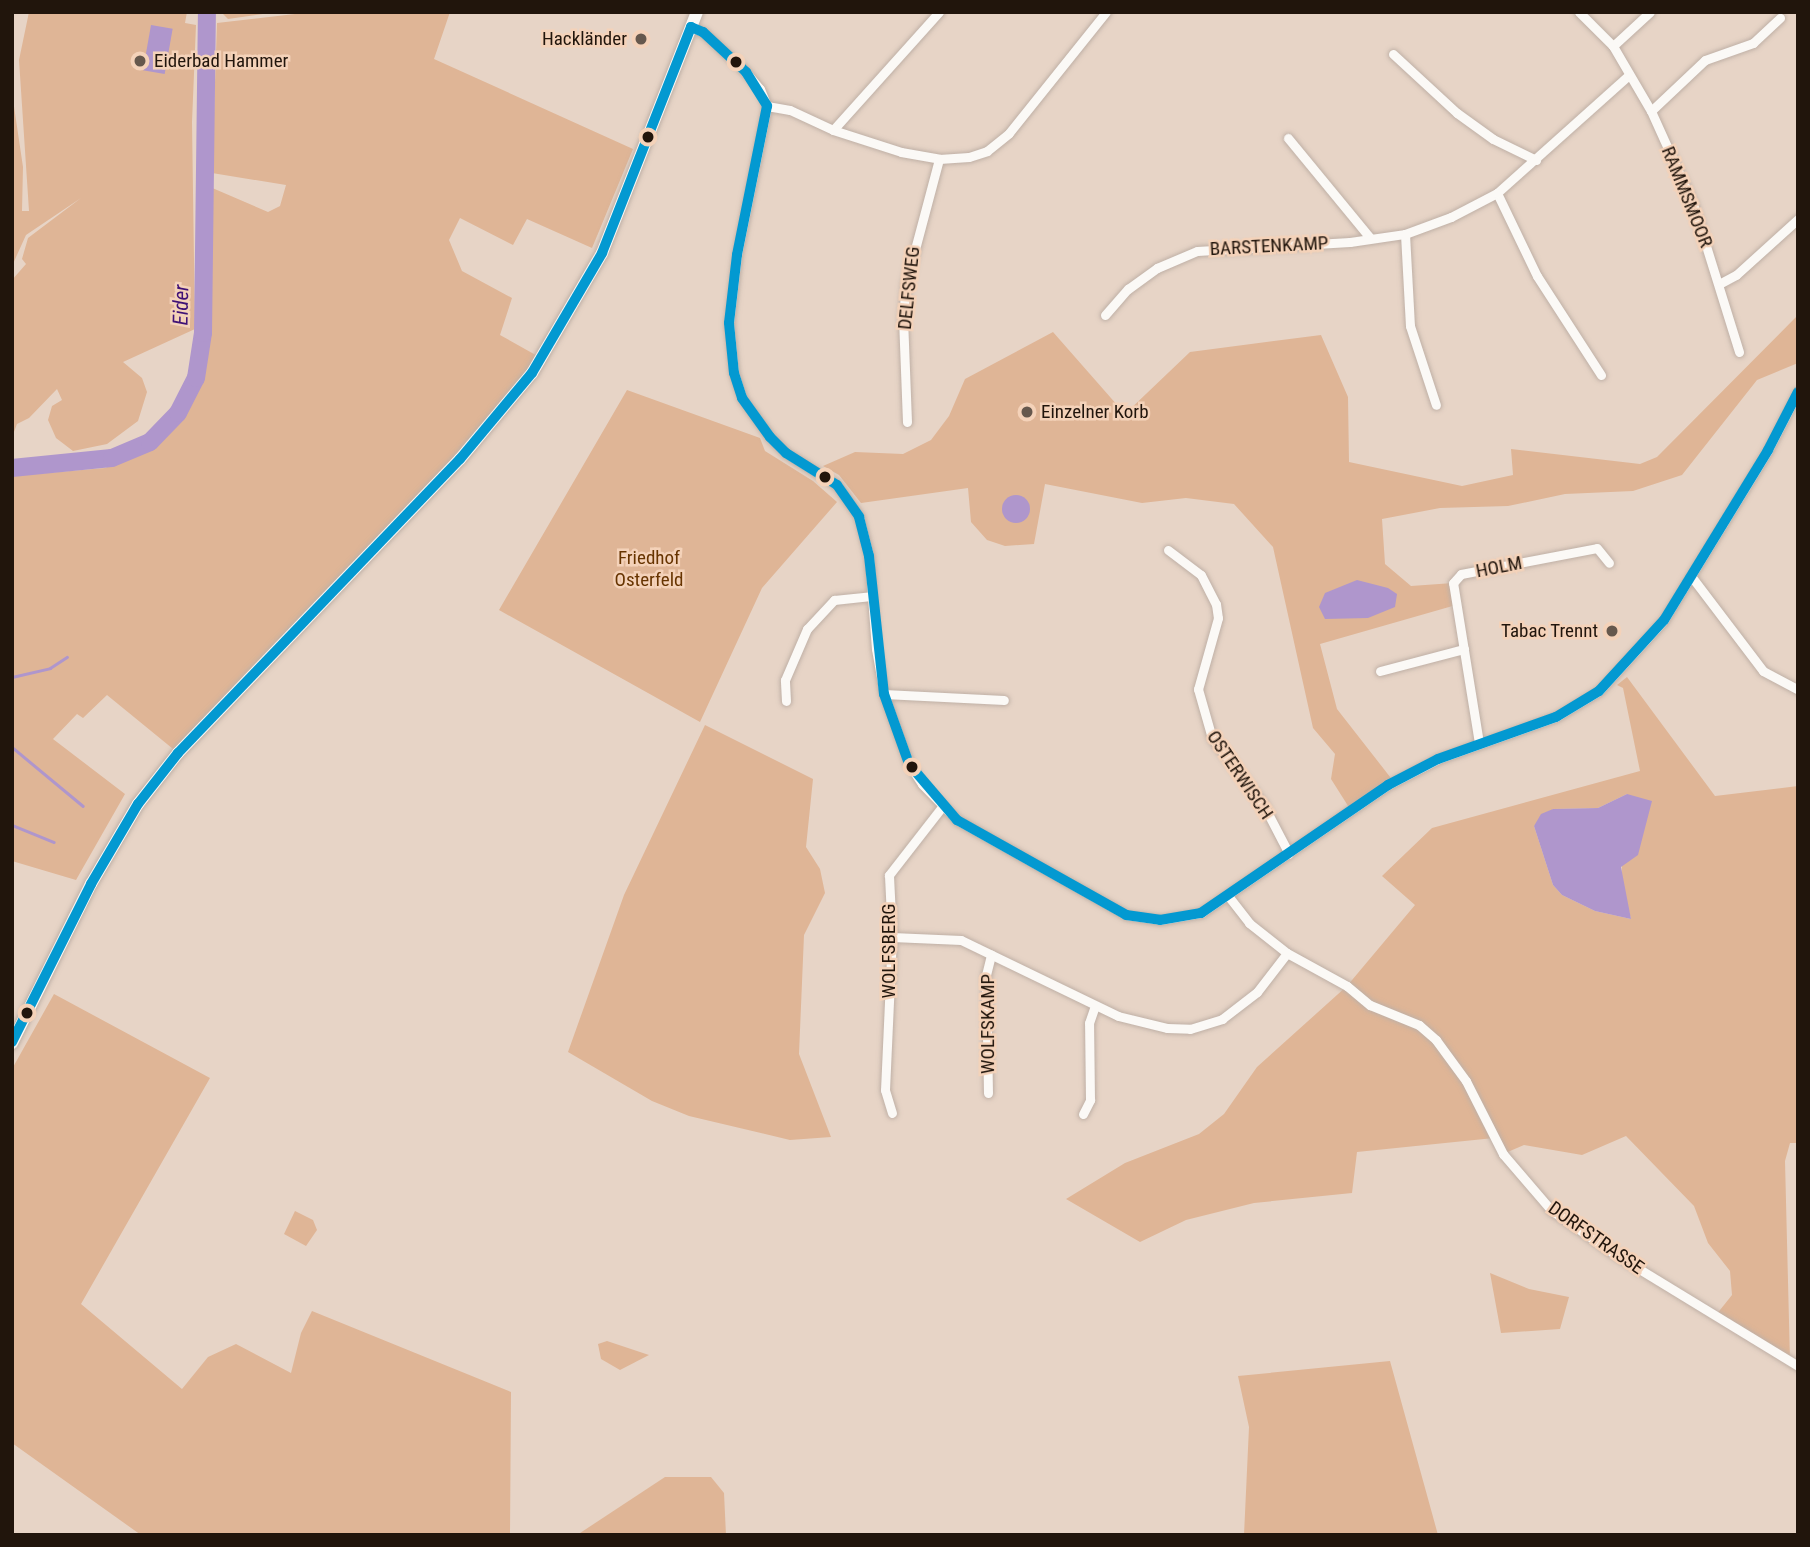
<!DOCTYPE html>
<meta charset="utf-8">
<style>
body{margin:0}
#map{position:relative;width:1810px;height:1547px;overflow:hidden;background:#e7d4c6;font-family:"Roboto Condensed",sans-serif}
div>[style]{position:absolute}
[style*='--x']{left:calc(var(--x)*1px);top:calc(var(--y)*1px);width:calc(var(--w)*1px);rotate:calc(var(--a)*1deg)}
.green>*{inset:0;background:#dfb596}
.water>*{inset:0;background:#af96cc;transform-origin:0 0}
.round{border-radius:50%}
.stream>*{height:2.5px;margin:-1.25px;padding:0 1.25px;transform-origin:1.25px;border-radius:1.25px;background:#af96cc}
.river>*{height:18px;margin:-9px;padding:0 9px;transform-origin:9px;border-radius:9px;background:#af96cc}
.roads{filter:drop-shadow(0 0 2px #bfb0a6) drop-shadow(0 0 2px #bfb0a6)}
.street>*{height:9px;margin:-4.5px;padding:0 4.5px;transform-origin:4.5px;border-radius:4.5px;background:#fbf9f6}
.secondary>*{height:12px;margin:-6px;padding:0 6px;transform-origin:6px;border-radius:6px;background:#fbf9f6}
.bus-1>*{height:10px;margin:-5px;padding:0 5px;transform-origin:5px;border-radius:5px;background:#0399d1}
.dots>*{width:19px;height:19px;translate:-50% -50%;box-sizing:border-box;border:4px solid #f4d2b9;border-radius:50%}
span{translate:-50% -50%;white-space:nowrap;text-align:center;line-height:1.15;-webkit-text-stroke:5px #f4d2b9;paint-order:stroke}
.poi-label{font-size:19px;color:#21150c}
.right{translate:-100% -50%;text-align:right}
.left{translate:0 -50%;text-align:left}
.street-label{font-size:19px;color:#21150c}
.park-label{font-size:19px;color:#673400}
.water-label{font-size:21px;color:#401276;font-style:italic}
.frame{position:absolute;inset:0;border:14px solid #21150c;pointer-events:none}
</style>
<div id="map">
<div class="green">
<div style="clip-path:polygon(29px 12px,187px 12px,185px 23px,196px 25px,192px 122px,195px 329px,123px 362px,142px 378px,147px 392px,138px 421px,107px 444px,73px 451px,56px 438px,48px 420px,52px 406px,62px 400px,57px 389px,29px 418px,17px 424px,12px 437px,12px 280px,26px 264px,22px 259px,28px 238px,81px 198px,26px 235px,12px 266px,12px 93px,23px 167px,22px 211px,29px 211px,19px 60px)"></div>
<div style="clip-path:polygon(221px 12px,277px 12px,228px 19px)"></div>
<div style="clip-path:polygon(312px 12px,450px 12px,434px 59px,633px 149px,592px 248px,527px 219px,513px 245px,460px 218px,449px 240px,462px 271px,512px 298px,500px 335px,541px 358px,532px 373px,178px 753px,107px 695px,83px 718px,77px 714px,53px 739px,125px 794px,76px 880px,12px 861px,12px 476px,105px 468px,152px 446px,180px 421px,202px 381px,208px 334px,210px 187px,268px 212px,280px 206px,286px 185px,212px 173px,217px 23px)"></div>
<div style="clip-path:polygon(1798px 315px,1798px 363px,1757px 380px,1682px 475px,1633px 491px,1565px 494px,1508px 506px,1440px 508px,1382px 519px,1385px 564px,1411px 586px,1453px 583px,1456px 605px,1320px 644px,1337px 709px,1394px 782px,1350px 809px,1331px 779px,1335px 754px,1313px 728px,1273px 547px,1234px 504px,1186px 498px,1142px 503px,1045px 484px,1034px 544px,1005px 546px,987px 540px,971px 522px,968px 488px,861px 503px,839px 475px,823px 466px,855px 452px,903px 454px,931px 440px,949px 416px,965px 379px,1053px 332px,1125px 414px,1190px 352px,1321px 335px,1348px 397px,1349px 462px,1462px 486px,1513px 475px,1511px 449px,1640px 464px,1657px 457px)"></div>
<div style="clip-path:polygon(627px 390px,760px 438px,765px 451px,813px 481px,837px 502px,762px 588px,700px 722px,499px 610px)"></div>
<div style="clip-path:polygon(evenodd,1627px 677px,1715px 796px,1798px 786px,1798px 1143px,1790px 1143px,1785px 1161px,1790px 1361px,1716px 1315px,1732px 1295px,1730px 1271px,1708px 1243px,1694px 1206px,1626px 1136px,1582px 1155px,1524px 1145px,1503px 1154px,1494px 1138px,1357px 1152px,1352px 1193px,1254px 1203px,1186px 1220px,1140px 1242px,1066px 1199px,1125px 1163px,1199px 1134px,1224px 1114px,1257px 1067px,1347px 986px,1415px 905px,1382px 876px,1432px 828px,1640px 771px,1623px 688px,1617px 685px,1627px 677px,1627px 794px,1621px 881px,1631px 919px,1595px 911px,1562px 895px,1553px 885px,1534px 826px,1553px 809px,1598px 808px,1627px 794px)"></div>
<div style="clip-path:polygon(705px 725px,813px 779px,806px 847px,820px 869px,825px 893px,804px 935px,799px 1054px,831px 1137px,790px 1140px,689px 1116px,652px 1101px,568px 1052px,624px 895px)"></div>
<div style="clip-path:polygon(54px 994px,210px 1078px,81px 1304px,182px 1389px,208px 1357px,236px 1344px,291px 1373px,301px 1333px,312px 1311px,511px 1392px,510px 1535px,141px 1535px,12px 1443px,12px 1069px)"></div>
<div style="clip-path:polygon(295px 1211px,313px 1220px,317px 1230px,306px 1246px,284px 1234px)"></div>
<div style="clip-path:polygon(1490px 1273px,1529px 1289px,1569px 1297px,1560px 1329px,1501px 1333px)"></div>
<div style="clip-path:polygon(607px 1341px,649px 1355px,620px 1370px,601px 1359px,598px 1344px)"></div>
<div style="clip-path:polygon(1390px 1361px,1438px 1535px,1244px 1535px,1249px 1427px,1238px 1376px)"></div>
<div style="clip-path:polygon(665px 1477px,711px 1477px,724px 1493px,726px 1535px,577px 1535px)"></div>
</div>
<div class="water">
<div style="left:151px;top:25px;width:22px;height:46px;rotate:10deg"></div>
<div class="round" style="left:1002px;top:495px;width:28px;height:28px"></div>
<div style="clip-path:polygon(1357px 580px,1388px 588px,1397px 594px,1395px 607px,1368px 618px,1325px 619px,1319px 607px,1325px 593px)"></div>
<div style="clip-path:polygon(1627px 794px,1652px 801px,1638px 855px,1621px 867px,1631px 919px,1595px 911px,1562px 895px,1553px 885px,1534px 826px,1541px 814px,1553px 809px,1598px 808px)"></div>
</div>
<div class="stream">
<div style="--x:12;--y:677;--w:39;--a:-13"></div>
<div style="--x:50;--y:668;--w:20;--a:-33"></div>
<div style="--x:12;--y:747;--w:92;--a:39.7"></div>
<div style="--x:12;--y:825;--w:45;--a:22"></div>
</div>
<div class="river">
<div style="--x:12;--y:468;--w:100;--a:-5.7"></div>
<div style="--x:112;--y:458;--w:41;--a:-22.8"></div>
<div style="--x:150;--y:442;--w:40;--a:-46"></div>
<div style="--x:178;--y:413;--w:39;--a:-63"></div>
<div style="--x:196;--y:378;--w:46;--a:-81.2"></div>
<div style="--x:203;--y:333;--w:321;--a:-89.3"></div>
</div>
<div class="roads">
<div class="street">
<div style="--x:1579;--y:12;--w:48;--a:45"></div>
<div style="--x:1613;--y:46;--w:75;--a:59.7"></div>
<div style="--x:1651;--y:111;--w:102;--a:65.7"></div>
<div style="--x:1693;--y:204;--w:155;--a:72.7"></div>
<div style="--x:691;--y:27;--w:13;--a:23"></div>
<div style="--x:703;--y:32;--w:59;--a:42.9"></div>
<div style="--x:746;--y:72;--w:22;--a:51"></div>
<div style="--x:760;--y:89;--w:18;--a:68"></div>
<div style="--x:767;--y:106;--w:152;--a:101.4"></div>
<div style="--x:737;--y:255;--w:68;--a:96.7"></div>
<div style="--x:729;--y:323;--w:50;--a:84.3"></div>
<div style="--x:734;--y:373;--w:26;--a:72"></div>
<div style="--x:742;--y:398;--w:48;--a:54.3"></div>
<div style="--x:770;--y:437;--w:23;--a:45"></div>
<div style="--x:786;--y:453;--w:60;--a:32.1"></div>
<div style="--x:837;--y:485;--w:39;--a:55"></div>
<div style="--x:859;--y:517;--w:40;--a:75.6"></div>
<div style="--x:869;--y:556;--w:93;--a:85.7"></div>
<div style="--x:876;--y:649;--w:46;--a:79.9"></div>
<div style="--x:884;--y:694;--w:74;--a:70.3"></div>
<div style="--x:909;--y:764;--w:24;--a:57"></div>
<div style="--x:922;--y:784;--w:50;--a:45.8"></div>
<div style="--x:957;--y:820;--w:194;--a:29.3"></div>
<div style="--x:1126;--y:915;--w:34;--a:8"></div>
<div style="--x:1160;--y:920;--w:42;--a:-9.7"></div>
<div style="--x:1201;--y:913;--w:227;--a:-34.4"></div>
<div style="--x:1388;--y:785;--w:56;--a:-27.5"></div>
<div style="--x:1438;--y:759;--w:125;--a:-19.6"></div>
<div style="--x:1556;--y:717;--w:50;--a:-31.2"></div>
<div style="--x:1599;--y:691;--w:96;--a:-47.5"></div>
<div style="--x:1664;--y:620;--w:199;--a:-58.5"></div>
<div style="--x:1768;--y:450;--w:65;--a:-62.7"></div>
<div style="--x:1613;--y:46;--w:50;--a:-42.6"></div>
<div style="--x:1393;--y:54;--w:87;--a:42.7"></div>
<div style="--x:1457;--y:113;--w:44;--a:35.8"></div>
<div style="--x:1493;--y:139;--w:48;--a:26"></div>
<div style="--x:767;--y:106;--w:23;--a:10"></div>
<div style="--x:790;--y:110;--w:47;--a:24.9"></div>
<div style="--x:833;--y:130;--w:71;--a:17.9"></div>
<div style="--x:901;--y:152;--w:39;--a:10"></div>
<div style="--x:939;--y:159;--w:30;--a:-4"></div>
<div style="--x:969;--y:157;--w:19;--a:-18"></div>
<div style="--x:987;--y:151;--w:28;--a:-39"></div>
<div style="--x:1009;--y:133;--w:155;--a:-51.3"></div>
<div style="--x:1651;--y:111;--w:74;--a:-43.4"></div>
<div style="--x:1705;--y:60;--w:51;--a:-19.5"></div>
<div style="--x:1753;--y:43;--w:37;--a:-43"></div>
<div style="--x:833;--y:130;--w:159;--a:-48.1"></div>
<div style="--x:1288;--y:138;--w:129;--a:50.6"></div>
<div style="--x:1497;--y:193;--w:92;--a:64.3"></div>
<div style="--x:1537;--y:276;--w:118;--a:57.1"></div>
<div style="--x:1405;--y:234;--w:92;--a:86.9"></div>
<div style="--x:1410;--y:326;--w:83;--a:71.8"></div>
<div style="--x:1719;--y:284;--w:19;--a:-28"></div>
<div style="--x:1736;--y:275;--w:84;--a:-42.1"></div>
<div style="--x:1105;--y:315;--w:35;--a:-49"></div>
<div style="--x:1128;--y:289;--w:36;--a:-36"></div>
<div style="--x:1157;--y:268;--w:43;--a:-23"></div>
<div style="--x:1197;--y:251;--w:153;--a:-3.4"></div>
<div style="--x:1350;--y:242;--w:56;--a:-8.3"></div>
<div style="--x:1405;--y:234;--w:49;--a:-20.3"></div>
<div style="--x:1451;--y:217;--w:52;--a:-27.6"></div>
<div style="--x:1497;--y:193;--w:176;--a:-41.8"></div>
<div style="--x:907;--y:422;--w:105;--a:-92.2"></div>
<div style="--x:903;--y:317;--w:34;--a:-85"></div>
<div style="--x:906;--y:283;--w:128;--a:-75.1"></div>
<div style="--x:1168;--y:550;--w:41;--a:37.1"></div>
<div style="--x:1201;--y:575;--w:33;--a:63"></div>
<div style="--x:1216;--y:604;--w:14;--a:82"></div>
<div style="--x:1218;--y:618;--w:74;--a:105.7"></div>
<div style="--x:1198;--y:689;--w:51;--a:74.1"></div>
<div style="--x:1212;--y:738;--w:83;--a:52.3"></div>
<div style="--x:1263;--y:804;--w:56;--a:62.5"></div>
<div style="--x:1691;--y:576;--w:119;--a:52.8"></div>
<div style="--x:1763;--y:671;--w:40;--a:28"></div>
<div style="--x:1380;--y:671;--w:87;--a:-14.7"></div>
<div style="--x:884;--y:694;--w:120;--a:2.9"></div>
<div style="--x:786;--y:701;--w:21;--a:-93"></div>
<div style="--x:785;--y:680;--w:56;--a:-66.7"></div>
<div style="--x:807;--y:629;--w:40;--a:-47"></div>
<div style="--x:834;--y:600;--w:37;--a:-6"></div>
<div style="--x:1479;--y:743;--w:162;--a:-99.2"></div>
<div style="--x:1453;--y:583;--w:12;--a:-48"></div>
<div style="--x:1461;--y:574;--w:138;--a:-10.8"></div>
<div style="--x:1597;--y:548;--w:19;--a:51"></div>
<div style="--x:1229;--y:897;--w:33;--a:52"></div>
<div style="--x:1249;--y:923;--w:48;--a:38.3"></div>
<div style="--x:1287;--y:953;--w:68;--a:28.8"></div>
<div style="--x:1347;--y:986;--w:30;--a:40"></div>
<div style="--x:1370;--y:1005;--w:53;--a:22.2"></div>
<div style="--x:1419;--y:1025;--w:23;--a:41"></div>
<div style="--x:1436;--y:1040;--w:51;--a:53.8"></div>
<div style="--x:1466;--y:1081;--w:82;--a:63.1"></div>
<div style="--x:1503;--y:1154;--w:74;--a:49.4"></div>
<div style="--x:1551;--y:1210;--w:75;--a:34.7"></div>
<div style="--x:1613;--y:1253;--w:217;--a:31.4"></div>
<div style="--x:892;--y:937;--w:69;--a:2.5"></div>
<div style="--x:961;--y:940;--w:174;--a:25.8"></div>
<div style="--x:1118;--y:1016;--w:50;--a:13.8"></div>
<div style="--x:1167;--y:1028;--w:23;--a:2"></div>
<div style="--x:1190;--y:1029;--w:34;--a:-17"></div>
<div style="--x:1222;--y:1019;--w:44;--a:-37.6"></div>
<div style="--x:1257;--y:992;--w:49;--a:-52.4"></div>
<div style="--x:988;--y:1093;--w:118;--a:-91"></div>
<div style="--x:986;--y:975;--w:21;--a:-76"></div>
<div style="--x:892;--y:1113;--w:24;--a:-107"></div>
<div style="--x:885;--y:1090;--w:153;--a:-87.4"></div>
<div style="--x:892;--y:937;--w:62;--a:-92.8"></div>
<div style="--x:889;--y:875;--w:86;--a:-52.1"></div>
<div style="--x:1083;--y:1114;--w:16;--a:-63"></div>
<div style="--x:1090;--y:1100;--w:77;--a:-90.7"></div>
<div style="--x:1089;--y:1023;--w:18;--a:-71"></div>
</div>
<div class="secondary">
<div style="--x:12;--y:1043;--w:178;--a:-63.6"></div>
<div style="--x:91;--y:884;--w:93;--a:-59.6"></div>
<div style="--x:138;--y:804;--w:65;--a:-51.9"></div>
<div style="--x:178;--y:753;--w:407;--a:-46.2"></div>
<div style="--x:460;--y:459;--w:112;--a:-50.1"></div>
<div style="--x:532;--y:373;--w:139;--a:-59.7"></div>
<div style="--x:602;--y:253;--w:259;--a:-68.5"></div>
</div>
</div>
<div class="bus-1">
<div style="--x:691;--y:27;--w:13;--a:23"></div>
<div style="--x:703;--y:32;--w:59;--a:42.9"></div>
<div style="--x:746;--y:72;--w:40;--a:58"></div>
<div style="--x:767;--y:106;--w:152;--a:101.4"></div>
<div style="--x:737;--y:255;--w:68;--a:96.7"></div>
<div style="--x:729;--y:323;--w:50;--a:84.3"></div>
<div style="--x:734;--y:373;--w:26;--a:72"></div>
<div style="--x:742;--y:398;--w:48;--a:54.3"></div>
<div style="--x:770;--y:437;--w:23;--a:45"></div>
<div style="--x:786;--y:453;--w:60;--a:32.1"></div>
<div style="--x:837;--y:485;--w:39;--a:55"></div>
<div style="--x:859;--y:517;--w:40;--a:75.6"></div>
<div style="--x:869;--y:556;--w:139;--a:83.8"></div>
<div style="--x:884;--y:694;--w:74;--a:70.3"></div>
<div style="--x:909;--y:764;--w:74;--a:49.4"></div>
<div style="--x:957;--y:820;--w:194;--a:29.3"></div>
<div style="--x:1126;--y:915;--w:34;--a:8"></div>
<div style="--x:1160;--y:920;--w:42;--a:-9.7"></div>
<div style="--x:1201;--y:913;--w:227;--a:-34.4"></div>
<div style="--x:1388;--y:785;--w:56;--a:-27.5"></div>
<div style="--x:1438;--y:759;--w:125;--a:-19.6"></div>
<div style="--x:1556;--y:717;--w:50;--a:-31.2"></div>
<div style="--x:1599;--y:691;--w:96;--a:-47.5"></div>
<div style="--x:1664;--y:620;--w:199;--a:-58.5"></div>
<div style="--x:1768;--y:450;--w:65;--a:-62.7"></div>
<div style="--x:12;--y:1042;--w:177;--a:-63.4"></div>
<div style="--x:91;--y:884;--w:93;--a:-59.6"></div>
<div style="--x:138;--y:804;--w:65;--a:-51.9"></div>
<div style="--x:178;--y:753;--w:407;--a:-46.2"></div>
<div style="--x:460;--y:459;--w:112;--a:-50.1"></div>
<div style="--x:532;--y:373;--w:139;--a:-59.7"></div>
<div style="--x:602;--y:253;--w:243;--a:-68.5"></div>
</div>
<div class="dots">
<div style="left:641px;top:39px;background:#66584d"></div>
<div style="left:140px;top:61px;background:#66584d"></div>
<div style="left:736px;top:62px;background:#21150c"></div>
<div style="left:648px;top:137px;background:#21150c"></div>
<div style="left:1027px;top:412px;background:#66584d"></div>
<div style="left:825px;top:477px;background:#21150c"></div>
<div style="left:1612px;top:631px;background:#66584d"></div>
<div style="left:912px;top:767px;background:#21150c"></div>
<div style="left:27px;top:1013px;background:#21150c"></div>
</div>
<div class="poi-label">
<span class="right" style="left:627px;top:39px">Hackländer</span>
<span class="left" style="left:154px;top:61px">Eiderbad Hammer</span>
<span class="left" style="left:1041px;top:412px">Einzelner Korb</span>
<span class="right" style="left:1598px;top:631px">Tabac Trennt</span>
</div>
<div class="street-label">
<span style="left:1687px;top:197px;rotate:68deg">RAMMSMOOR</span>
<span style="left:1269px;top:246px;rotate:-3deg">BARSTENKAMP</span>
<span style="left:909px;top:288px;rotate:-84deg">DELFSWEG</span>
<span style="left:1499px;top:567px;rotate:-11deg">HOLM</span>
<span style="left:1240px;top:775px;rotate:56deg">OSTERWISCH</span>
<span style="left:889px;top:951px;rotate:-90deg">WOLFSBERG</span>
<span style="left:988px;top:1024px;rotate:-90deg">WOLFSKAMP</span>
<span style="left:1596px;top:1238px;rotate:35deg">DORFSTRASSE</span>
</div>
<div class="park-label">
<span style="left:649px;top:569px">Friedhof<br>Osterfeld</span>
</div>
<div class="water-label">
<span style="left:181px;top:305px;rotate:-89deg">Eider</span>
</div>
<div class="frame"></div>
</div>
